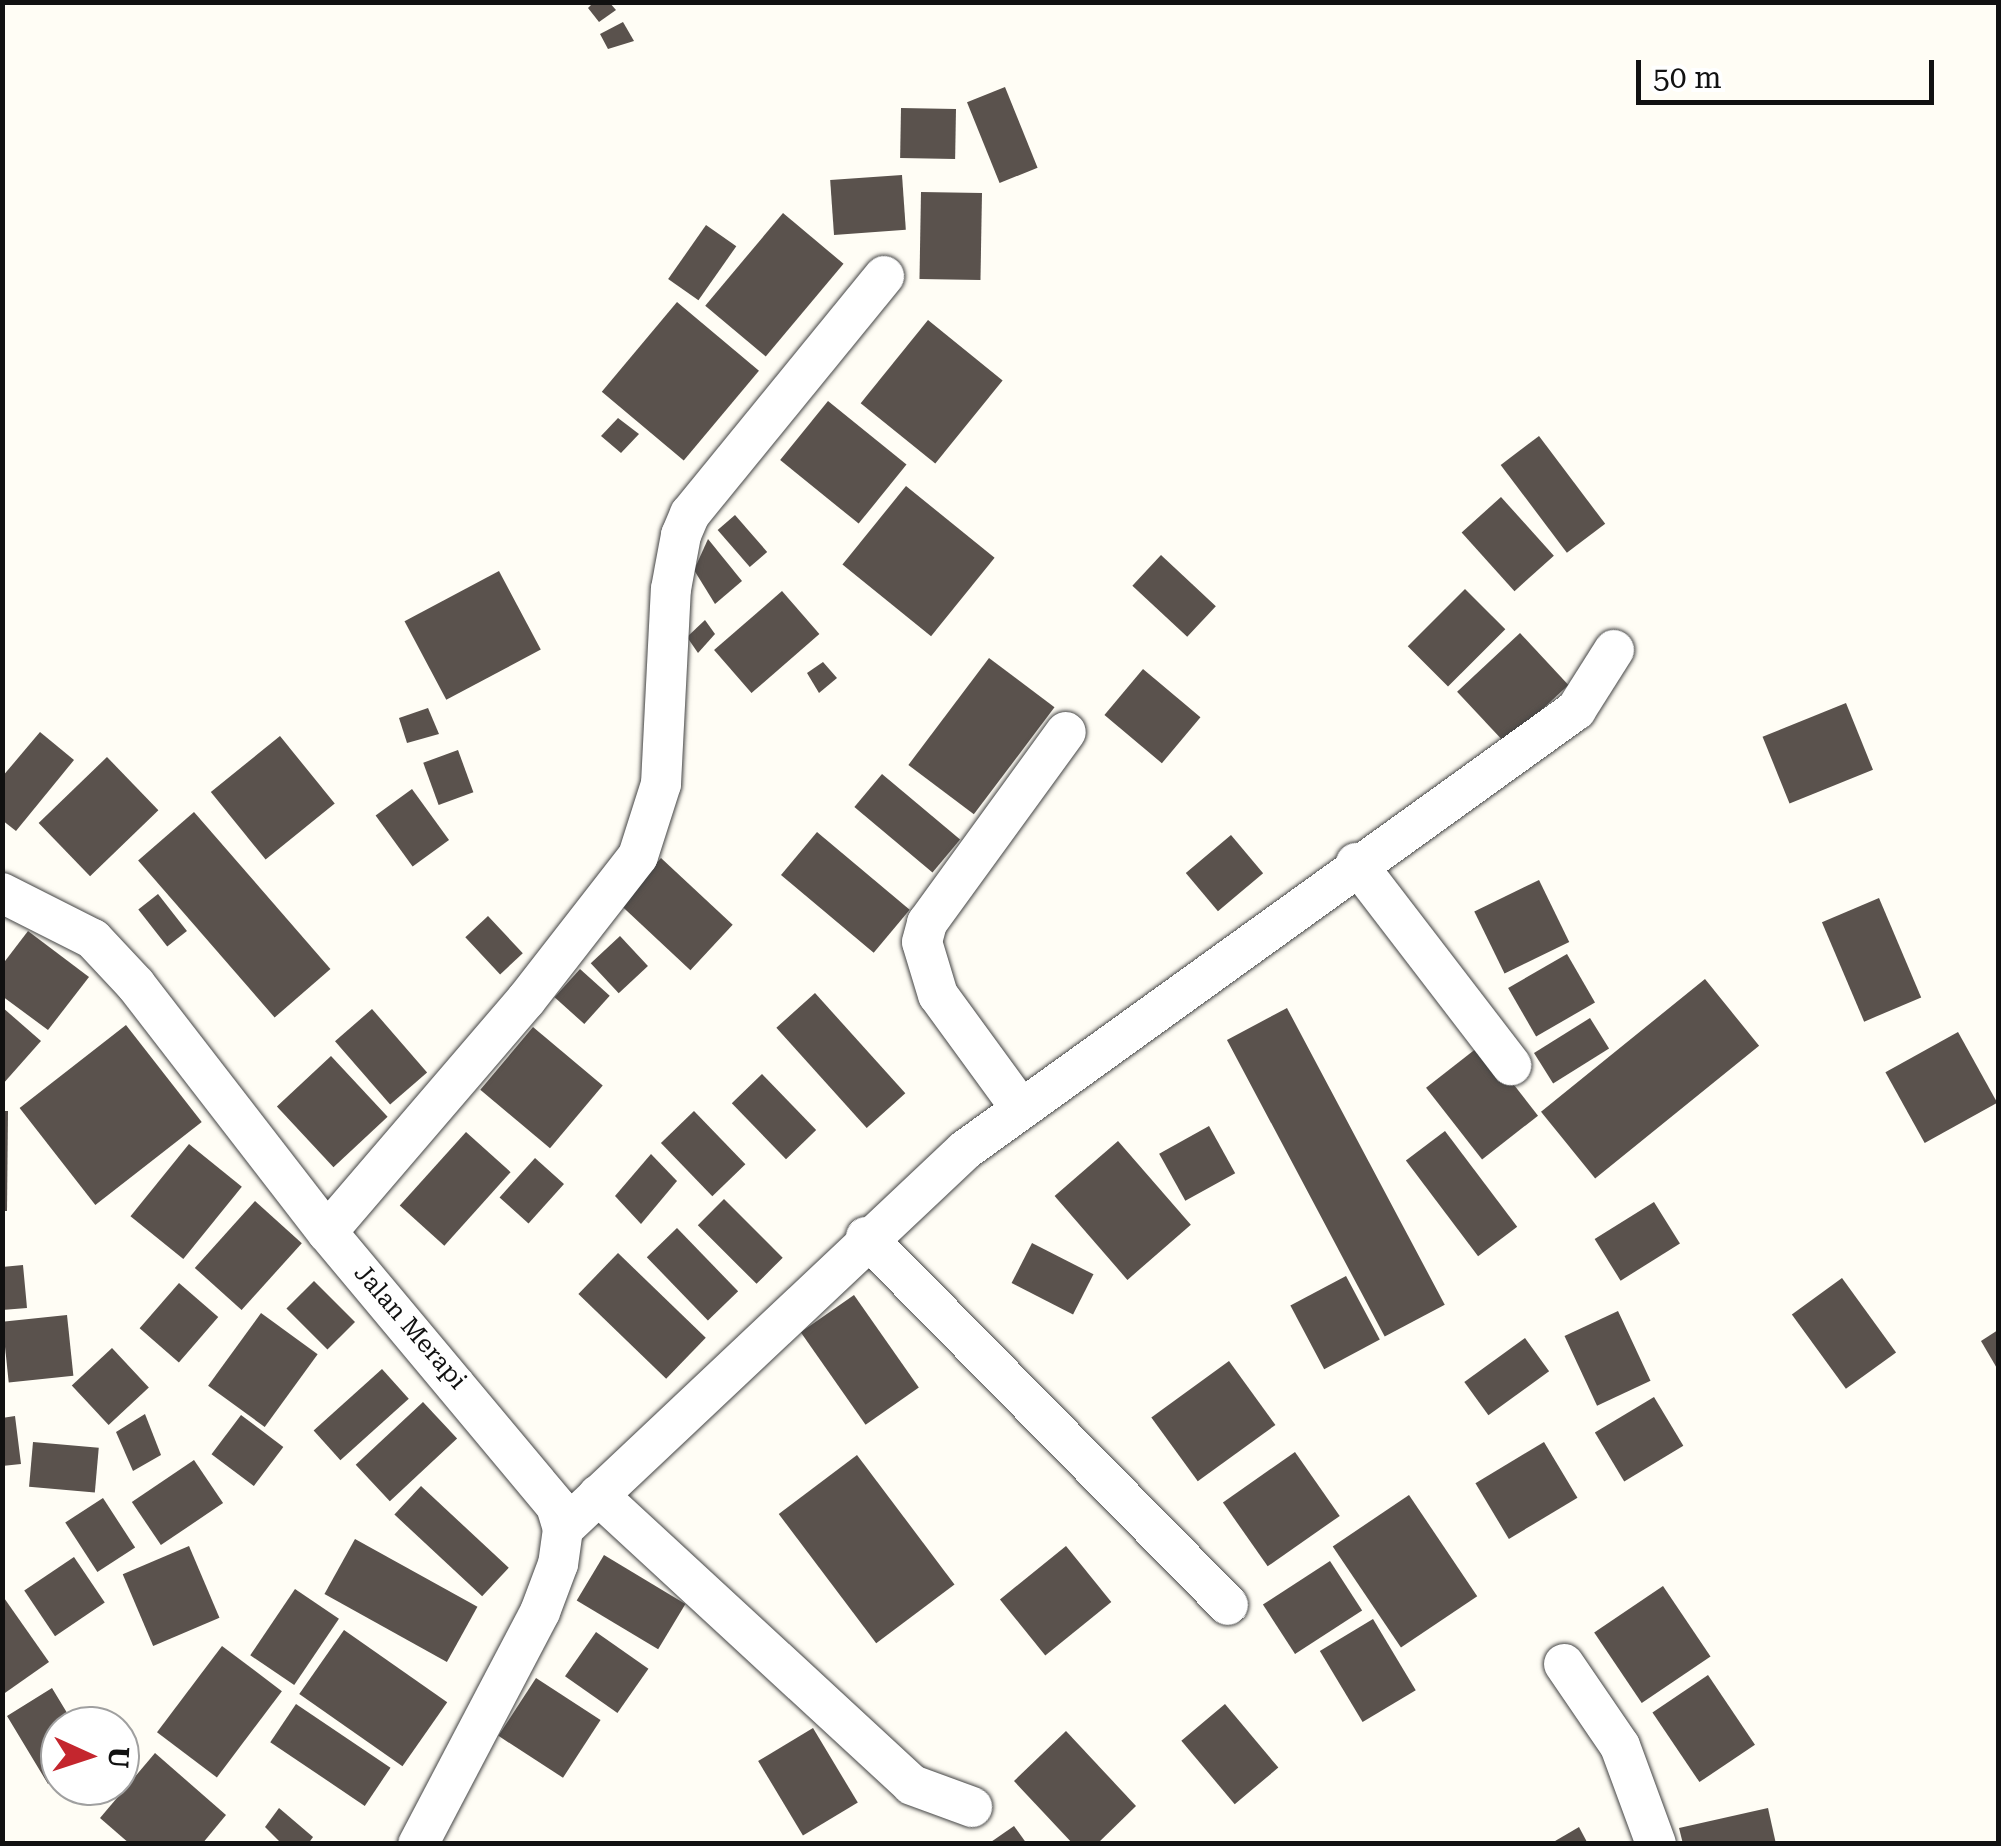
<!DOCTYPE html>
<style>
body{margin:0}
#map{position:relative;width:2001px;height:1846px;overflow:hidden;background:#fffdf5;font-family:"Roboto Serif",serif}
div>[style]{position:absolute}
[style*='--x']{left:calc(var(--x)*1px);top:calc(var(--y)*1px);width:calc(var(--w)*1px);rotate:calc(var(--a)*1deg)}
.building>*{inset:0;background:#5a524d;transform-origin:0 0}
.roads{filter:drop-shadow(0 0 2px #444) drop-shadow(0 0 2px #444)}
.minor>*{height:40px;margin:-20px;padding:0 20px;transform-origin:20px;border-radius:20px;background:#fff}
span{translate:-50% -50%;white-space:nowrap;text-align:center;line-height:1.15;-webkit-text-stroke:10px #fff;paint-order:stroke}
.street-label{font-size:25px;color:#111}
.frame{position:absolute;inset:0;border:5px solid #111;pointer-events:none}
.north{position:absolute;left:40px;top:1706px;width:100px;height:100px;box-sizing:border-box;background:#fff;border:2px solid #a0a0a0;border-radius:50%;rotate:93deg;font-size:28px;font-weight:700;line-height:40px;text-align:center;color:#111}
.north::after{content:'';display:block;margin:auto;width:35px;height:45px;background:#c4262e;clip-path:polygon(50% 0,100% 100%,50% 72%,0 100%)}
.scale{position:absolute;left:1636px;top:60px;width:298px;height:45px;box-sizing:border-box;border:5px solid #111;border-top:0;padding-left:12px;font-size:30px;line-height:35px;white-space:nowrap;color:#111;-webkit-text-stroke:8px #fff;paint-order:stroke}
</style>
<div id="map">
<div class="building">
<div style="clip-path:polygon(594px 2px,609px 2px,616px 10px,599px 22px,588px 8px)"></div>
<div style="clip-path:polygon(623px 22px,634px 41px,608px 49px,600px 34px)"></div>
<div style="left:1005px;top:87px;width:87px;height:41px;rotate:68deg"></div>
<div style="left:901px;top:108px;width:55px;height:50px;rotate:1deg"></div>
<div style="left:902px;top:175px;width:55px;height:72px;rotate:86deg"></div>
<div style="left:921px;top:192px;width:61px;height:87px;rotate:1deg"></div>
<div style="left:783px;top:213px;width:79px;height:121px;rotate:40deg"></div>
<div style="left:706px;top:225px;width:37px;height:66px;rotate:35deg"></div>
<div style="left:677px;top:302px;width:107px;height:117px;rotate:40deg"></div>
<div style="left:928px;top:320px;width:96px;height:107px;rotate:39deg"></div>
<div style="left:828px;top:401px;width:101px;height:76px;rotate:39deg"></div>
<div style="clip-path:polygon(618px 418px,639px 434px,621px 453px,601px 436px)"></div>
<div style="left:1539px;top:436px;width:110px;height:48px;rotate:53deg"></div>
<div style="left:906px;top:486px;width:114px;height:101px;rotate:39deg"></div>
<div style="left:1501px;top:497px;width:79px;height:53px;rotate:48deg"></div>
<div style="left:735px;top:515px;width:49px;height:23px;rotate:49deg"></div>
<div style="clip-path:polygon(708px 539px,742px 581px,715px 604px,694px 570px)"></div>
<div style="left:1161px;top:555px;width:75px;height:42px;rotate:43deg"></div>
<div style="left:499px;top:571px;width:89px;height:107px;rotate:62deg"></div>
<div style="left:1465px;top:589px;width:57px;height:81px;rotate:45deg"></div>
<div style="left:782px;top:591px;width:57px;height:90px;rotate:49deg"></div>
<div style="clip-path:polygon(705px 620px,715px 634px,698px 653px,687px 637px)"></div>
<div style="left:1520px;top:633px;width:71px;height:86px;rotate:47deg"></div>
<div style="left:989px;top:658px;width:82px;height:134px;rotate:37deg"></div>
<div style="clip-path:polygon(823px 662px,837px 678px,819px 693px,807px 673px)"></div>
<div style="left:1143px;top:669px;width:75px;height:60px;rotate:40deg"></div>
<div style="left:1846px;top:703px;width:72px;height:90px;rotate:68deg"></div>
<div style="clip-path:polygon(428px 708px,439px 734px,407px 743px,399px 718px)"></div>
<div style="clip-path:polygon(40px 732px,74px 760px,16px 831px,2px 820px,2px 777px)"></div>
<div style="left:280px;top:736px;width:87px;height:89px;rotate:51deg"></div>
<div style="left:458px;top:750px;width:45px;height:37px;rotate:70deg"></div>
<div style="left:107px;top:757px;width:74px;height:95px;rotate:46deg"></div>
<div style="left:882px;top:774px;width:102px;height:43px;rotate:40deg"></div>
<div style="left:412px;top:789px;width:63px;height:45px;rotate:54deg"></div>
<div style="left:194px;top:812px;width:208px;height:74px;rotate:49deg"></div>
<div style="left:817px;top:832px;width:121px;height:56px;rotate:40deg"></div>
<div style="left:1231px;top:835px;width:50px;height:59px;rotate:50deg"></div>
<div style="left:661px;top:858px;width:98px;height:62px;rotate:43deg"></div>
<div style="left:1539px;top:880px;width:69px;height:72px;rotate:64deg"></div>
<div style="left:158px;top:894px;width:47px;height:25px;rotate:52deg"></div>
<div style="left:1879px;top:898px;width:108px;height:62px;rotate:67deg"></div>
<div style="left:488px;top:916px;width:51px;height:31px;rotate:47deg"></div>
<div style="clip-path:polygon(28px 931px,89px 977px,48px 1030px,2px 996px,2px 965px)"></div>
<div style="left:620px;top:936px;width:41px;height:40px;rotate:47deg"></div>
<div style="left:1567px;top:954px;width:56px;height:68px;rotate:60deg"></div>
<div style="left:580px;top:969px;width:40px;height:38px;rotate:42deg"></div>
<div style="left:1705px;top:979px;width:86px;height:211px;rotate:51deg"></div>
<div style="left:815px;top:993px;width:135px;height:52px;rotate:48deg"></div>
<div style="clip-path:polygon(2px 1007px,41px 1041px,2px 1085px)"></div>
<div style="left:1287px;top:1008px;width:336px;height:68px;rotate:62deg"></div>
<div style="left:372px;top:1009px;width:84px;height:49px;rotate:49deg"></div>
<div style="left:1590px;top:1018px;width:36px;height:66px;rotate:58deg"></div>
<div style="left:126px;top:1025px;width:123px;height:135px;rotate:52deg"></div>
<div style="left:533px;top:1027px;width:91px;height:82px;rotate:40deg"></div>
<div style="left:1958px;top:1032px;width:81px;height:83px;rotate:61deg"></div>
<div style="left:1482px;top:1044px;width:91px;height:71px;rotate:52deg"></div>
<div style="left:331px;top:1056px;width:83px;height:74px;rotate:47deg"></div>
<div style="left:762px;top:1074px;width:78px;height:42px;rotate:46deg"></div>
<div style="clip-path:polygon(2px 1111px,8px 1111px,7px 1211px,2px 1211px)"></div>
<div style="left:694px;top:1111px;width:74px;height:46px;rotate:46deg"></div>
<div style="left:1209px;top:1126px;width:54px;height:57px;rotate:61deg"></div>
<div style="left:1445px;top:1131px;width:120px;height:49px;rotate:53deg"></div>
<div style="left:466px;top:1132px;width:60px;height:99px;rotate:42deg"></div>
<div style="left:1118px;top:1141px;width:111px;height:84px;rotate:49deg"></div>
<div style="left:189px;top:1144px;width:68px;height:93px;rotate:39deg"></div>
<div style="clip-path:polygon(651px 1154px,677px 1181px,641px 1224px,615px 1196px)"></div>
<div style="left:535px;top:1158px;width:39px;height:53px;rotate:42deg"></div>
<div style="left:724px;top:1199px;width:83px;height:37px;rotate:45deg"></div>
<div style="left:255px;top:1201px;width:63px;height:90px;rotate:42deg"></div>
<div style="left:1654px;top:1202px;width:49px;height:70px;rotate:58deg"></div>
<div style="left:677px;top:1228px;width:88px;height:42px;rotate:46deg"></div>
<div style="left:1032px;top:1243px;width:69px;height:45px;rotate:27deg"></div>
<div style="left:618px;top:1253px;width:122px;height:57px;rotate:44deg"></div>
<div style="clip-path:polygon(23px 1265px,27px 1308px,2px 1310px,2px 1267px)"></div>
<div style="left:1346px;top:1276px;width:72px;height:63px;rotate:62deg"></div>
<div style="left:1842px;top:1278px;width:92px;height:62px;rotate:54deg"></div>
<div style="left:314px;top:1281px;width:58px;height:39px;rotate:45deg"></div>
<div style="left:179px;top:1283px;width:52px;height:60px;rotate:41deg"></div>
<div style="left:854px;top:1295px;width:113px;height:65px;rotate:55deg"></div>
<div style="left:1618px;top:1311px;width:77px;height:59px;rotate:65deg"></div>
<div style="left:261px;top:1313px;width:70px;height:90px;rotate:36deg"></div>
<div style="left:67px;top:1315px;width:61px;height:65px;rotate:84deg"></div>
<div style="clip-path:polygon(1998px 1330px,1998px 1370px,1981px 1341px)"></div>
<div style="left:1525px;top:1338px;width:41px;height:75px;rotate:54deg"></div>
<div style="left:112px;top:1348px;width:54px;height:55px;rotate:47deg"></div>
<div style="left:1229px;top:1361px;width:79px;height:96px;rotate:54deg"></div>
<div style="left:382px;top:1369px;width:40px;height:92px;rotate:48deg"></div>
<div style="left:1654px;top:1397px;width:57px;height:69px;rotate:59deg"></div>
<div style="left:423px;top:1402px;width:50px;height:92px;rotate:47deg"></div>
<div style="clip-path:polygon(145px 1414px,161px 1455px,133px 1471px,116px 1432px)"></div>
<div style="left:241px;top:1415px;width:53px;height:49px;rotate:37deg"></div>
<div style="clip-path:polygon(15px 1416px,21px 1464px,2px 1466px,2px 1418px)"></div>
<div style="left:33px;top:1442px;width:66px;height:45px;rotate:5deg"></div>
<div style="left:1544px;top:1442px;width:65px;height:80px;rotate:59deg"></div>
<div style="left:1295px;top:1452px;width:78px;height:88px;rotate:55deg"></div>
<div style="left:857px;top:1455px;width:162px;height:98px;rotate:53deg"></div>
<div style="left:194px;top:1460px;width:52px;height:75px;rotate:56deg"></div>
<div style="left:421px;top:1486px;width:120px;height:39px;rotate:43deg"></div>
<div style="left:1409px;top:1495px;width:122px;height:92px;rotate:56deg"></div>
<div style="left:103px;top:1498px;width:59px;height:45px;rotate:57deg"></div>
<div style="left:355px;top:1539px;width:140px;height:63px;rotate:29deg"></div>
<div style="left:189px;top:1546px;width:78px;height:72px;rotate:67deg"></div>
<div style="left:1066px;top:1546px;width:72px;height:85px;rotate:51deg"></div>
<div style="left:604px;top:1555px;width:95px;height:53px;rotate:31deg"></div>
<div style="left:74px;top:1557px;width:55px;height:60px;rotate:56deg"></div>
<div style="left:1330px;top:1561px;width:59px;height:80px;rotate:57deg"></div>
<div style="left:1663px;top:1586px;width:85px;height:83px;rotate:56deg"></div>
<div style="left:295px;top:1589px;width:53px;height:80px;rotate:34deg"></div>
<div style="clip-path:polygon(2px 1595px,49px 1662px,2px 1695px)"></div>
<div style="left:1373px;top:1619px;width:83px;height:62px;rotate:59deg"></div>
<div style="left:344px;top:1630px;width:126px;height:78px;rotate:35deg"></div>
<div style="left:596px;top:1632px;width:64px;height:54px;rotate:35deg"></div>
<div style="left:222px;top:1646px;width:75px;height:108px;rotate:37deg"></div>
<div style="left:1708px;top:1675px;width:84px;height:67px;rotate:56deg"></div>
<div style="left:536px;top:1678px;width:77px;height:69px;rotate:33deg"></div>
<div style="clip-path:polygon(52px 1688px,75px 1726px,60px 1726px,60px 1776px,48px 1784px,7px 1716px)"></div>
<div style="left:296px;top:1704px;width:114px;height:46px;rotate:34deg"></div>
<div style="left:1225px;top:1704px;width:83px;height:57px;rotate:50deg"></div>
<div style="left:813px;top:1728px;width:87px;height:64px;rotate:59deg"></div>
<div style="clip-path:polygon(1066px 1731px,1136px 1806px,1097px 1844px,1073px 1844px,1014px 1781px)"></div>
<div style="clip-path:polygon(155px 1753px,226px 1815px,202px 1844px,130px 1844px,100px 1818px)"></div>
<div style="clip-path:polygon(279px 1808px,313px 1837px,308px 1844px,282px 1844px,265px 1827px)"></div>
<div style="clip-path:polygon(1768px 1808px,1776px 1844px,1683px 1844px,1679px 1828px)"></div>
<div style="clip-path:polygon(1014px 1826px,1027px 1844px,988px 1844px)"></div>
<div style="clip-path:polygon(1579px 1827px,1588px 1844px,1550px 1844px)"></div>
</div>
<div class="roads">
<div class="minor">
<div style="--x:1356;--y:863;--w:255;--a:52.5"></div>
<div style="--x:2;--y:893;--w:102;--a:26.8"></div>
<div style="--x:93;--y:939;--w:63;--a:46.9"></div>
<div style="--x:136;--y:985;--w:312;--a:52.3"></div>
<div style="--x:327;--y:1232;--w:357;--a:50.1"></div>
<div style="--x:556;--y:1506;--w:24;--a:73"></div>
<div style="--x:563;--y:1529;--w:35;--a:98"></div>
<div style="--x:558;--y:1564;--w:51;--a:110.6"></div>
<div style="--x:540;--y:1612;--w:262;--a:117.7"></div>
<div style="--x:1019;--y:1106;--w:137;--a:-126.1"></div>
<div style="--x:938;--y:995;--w:55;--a:-106.8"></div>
<div style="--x:922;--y:942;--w:20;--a:-75"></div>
<div style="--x:927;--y:923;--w:236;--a:-54"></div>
<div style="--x:327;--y:1232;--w:306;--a:-49.4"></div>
<div style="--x:526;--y:1000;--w:182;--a:-52.1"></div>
<div style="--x:638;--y:856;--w:76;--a:-72.3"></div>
<div style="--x:661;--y:784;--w:195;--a:-87.1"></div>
<div style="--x:671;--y:589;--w:55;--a:-79.5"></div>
<div style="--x:681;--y:535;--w:23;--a:-67"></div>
<div style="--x:690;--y:514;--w:307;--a:-50.8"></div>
<div style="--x:866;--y:1237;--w:516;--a:45.47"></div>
<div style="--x:598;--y:1495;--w:427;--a:42.7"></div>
<div style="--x:912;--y:1785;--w:64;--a:20.1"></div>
<div style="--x:563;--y:1529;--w:552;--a:-43.31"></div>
<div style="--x:965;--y:1150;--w:753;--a:-35.76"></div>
<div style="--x:1576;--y:710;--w:71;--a:-57.7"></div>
<div style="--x:1564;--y:1664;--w:99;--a:55.7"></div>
<div style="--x:1620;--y:1746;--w:104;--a:69.8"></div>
</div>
</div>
<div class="street-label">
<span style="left:410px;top:1327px;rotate:49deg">Jalan Merapi</span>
</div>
<div class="frame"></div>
<div class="north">U</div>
<div class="scale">50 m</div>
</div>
